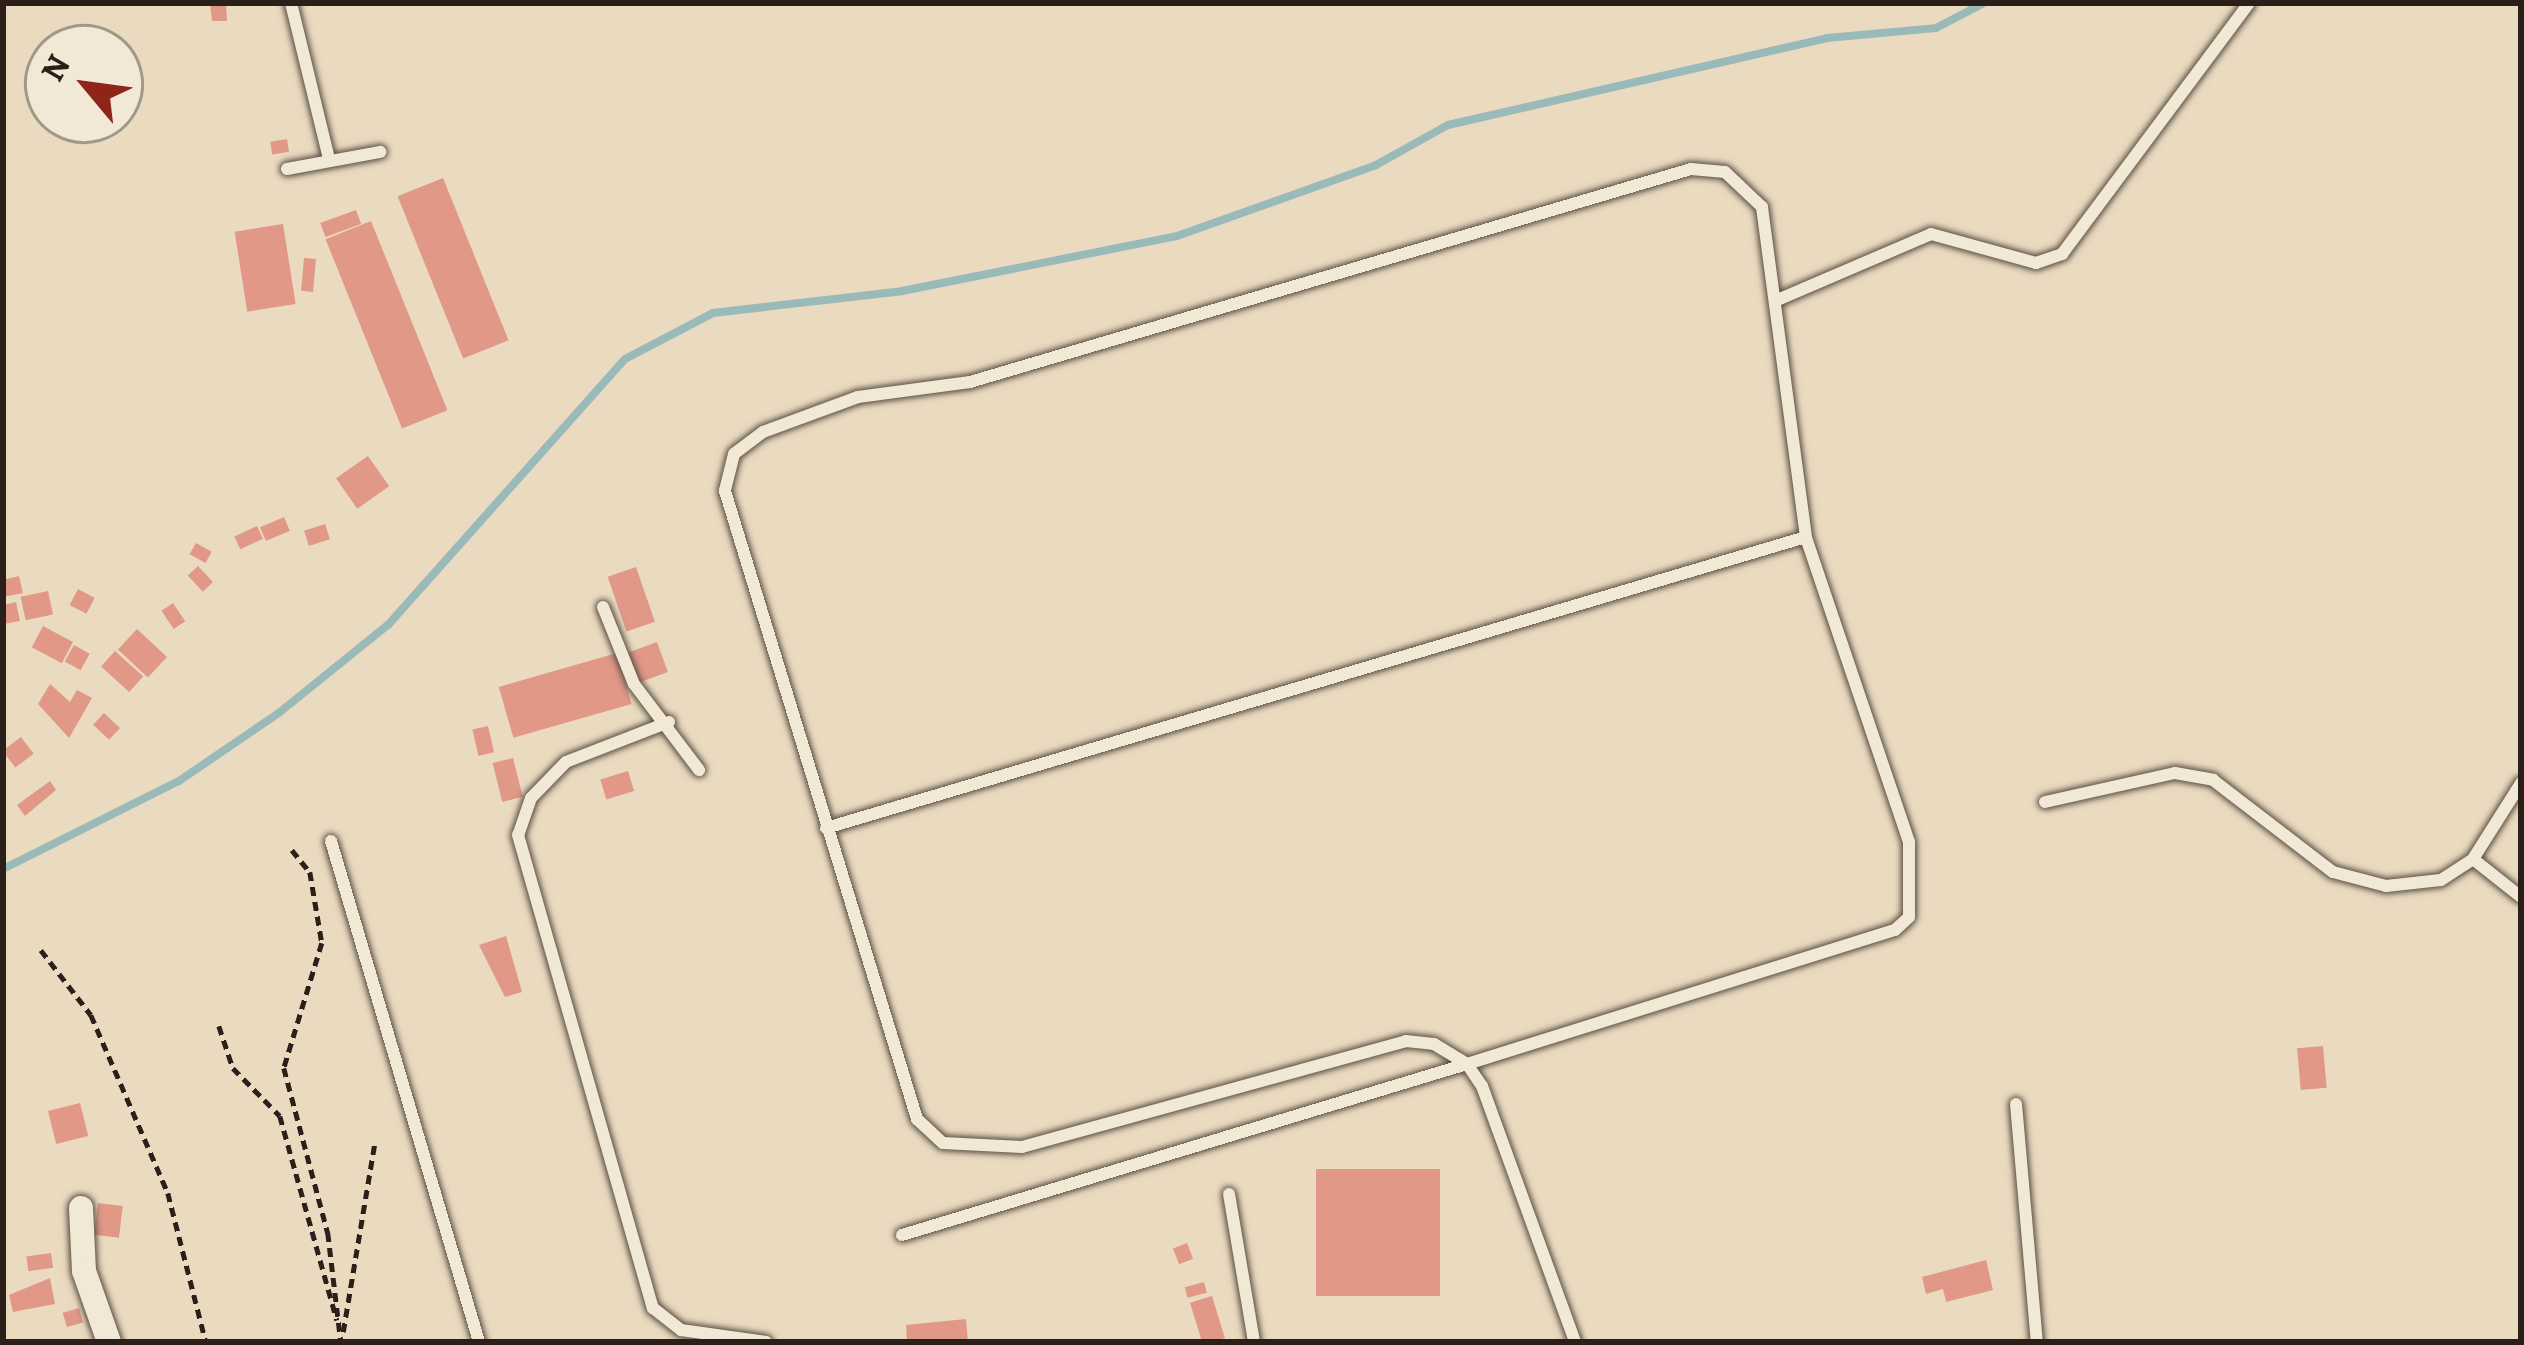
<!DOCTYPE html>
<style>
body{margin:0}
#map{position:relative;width:2524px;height:1345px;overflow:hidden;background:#eadbc0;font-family:Alegreya,serif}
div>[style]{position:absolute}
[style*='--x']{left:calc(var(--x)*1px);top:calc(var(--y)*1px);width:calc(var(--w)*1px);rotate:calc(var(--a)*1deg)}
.stream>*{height:8px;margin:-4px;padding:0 4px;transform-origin:4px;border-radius:4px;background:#9ab9b9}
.building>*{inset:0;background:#e19887;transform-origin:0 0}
.path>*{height:4.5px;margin-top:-2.25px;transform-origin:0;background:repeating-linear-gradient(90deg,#2b1f19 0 9px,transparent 0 15px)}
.roads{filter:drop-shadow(0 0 3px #5b4e43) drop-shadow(0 0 3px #5b4e43)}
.service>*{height:12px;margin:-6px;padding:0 6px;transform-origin:6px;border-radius:6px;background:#f1e8d6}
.minor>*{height:24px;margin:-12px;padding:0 12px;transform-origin:12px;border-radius:12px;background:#f1e8d6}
span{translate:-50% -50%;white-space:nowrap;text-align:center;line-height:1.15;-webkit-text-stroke:12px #f1e8d6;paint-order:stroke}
.frame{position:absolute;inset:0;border:6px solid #2b1f19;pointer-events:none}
.north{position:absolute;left:24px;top:24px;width:120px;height:120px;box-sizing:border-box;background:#f1e8d6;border:3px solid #a2988a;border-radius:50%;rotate:299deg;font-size:33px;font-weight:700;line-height:48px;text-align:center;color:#2b1f19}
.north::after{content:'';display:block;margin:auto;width:42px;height:54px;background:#8f2418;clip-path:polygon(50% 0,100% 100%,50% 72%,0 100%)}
</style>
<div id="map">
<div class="stream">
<div style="--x:3;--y:869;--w:197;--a:-26.6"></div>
<div style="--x:179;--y:781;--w:122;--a:-34.3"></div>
<div style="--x:280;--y:712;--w:139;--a:-38.9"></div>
<div style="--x:388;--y:625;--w:356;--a:-48.3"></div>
<div style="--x:625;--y:359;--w:99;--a:-27.6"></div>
<div style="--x:713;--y:313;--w:190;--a:-6.6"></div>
<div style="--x:902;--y:291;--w:280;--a:-11.3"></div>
<div style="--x:1177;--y:236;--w:211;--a:-19.6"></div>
<div style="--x:1376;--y:165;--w:82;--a:-29.1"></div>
<div style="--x:1448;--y:125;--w:389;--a:-12.9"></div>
<div style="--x:1827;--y:38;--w:109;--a:-5.2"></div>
<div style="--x:1936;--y:28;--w:54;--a:-27.5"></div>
</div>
<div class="building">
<div style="clip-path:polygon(210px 3px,226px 3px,227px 21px,212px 21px)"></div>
<div style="left:287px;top:139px;width:13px;height:17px;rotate:81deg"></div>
<div style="left:443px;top:178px;width:175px;height:49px;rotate:68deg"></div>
<div style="left:356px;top:210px;width:15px;height:38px;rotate:70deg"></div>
<div style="left:371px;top:221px;width:204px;height:49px;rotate:68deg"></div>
<div style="left:283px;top:224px;width:81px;height:49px;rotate:81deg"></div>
<div style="left:304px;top:258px;width:12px;height:33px;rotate:5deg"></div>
<div style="left:368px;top:456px;width:37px;height:39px;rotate:55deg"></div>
<div style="left:284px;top:517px;width:15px;height:26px;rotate:67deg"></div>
<div style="left:325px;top:524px;width:16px;height:22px;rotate:72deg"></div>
<div style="left:257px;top:526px;width:14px;height:25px;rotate:65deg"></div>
<div style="left:196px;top:543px;width:18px;height:13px;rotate:29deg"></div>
<div style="left:198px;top:566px;width:22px;height:14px;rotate:47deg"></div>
<div style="left:636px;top:567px;width:58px;height:30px;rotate:71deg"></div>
<div style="clip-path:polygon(19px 576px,23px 593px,3px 597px,3px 580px)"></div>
<div style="left:78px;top:589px;width:19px;height:18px;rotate:28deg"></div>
<div style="left:48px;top:591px;width:24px;height:28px;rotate:78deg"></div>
<div style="clip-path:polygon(16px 602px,20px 621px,4px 624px,3px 605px)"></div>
<div style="left:173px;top:603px;width:22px;height:14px;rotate:56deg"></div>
<div style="left:43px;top:626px;width:34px;height:24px;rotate:28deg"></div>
<div style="left:137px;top:629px;width:41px;height:28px;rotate:43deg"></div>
<div style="left:657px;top:642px;width:32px;height:32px;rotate:70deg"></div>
<div style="left:74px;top:645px;width:18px;height:19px;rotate:29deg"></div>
<div style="left:115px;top:651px;width:38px;height:21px;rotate:42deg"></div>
<div style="left:617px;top:653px;width:53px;height:123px;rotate:74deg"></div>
<div style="clip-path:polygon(50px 684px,70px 702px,77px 690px,92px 698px,69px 738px,38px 704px)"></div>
<div style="left:104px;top:713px;width:22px;height:16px;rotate:43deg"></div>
<div style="left:488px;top:726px;width:27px;height:16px;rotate:77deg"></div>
<div style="left:21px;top:737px;width:21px;height:23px;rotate:53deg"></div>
<div style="left:513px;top:758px;width:40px;height:21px;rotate:76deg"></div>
<div style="left:628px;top:771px;width:21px;height:29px;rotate:73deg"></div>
<div style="clip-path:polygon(50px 781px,56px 790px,25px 816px,17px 805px)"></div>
<div style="clip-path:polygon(506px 936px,522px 992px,505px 997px,479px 945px)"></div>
<div style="left:2323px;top:1046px;width:42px;height:26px;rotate:85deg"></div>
<div style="left:80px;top:1103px;width:34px;height:33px;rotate:76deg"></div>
<div style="left:1316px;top:1169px;width:124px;height:127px"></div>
<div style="left:98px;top:1203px;width:25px;height:32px;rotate:7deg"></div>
<div style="left:1187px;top:1243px;width:17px;height:15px;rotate:69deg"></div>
<div style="left:51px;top:1253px;width:15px;height:25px;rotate:82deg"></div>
<div style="clip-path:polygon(1986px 1260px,1993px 1290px,1946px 1302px,1943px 1289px,1926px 1294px,1922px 1277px)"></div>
<div style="clip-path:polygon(50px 1278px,55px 1304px,13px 1312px,9px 1295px)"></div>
<div style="left:1204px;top:1282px;width:11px;height:20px;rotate:75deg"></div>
<div style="left:1212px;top:1296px;width:44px;height:23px;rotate:73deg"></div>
<div style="left:79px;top:1308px;width:15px;height:17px;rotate:74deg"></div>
<div style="clip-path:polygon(966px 1319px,968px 1342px,907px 1342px,906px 1325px)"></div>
</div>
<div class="path">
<div style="--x:292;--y:850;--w:28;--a:51"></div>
<div style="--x:310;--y:872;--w:72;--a:80.4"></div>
<div style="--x:322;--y:943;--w:131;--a:106.9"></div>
<div style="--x:284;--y:1068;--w:171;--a:75.1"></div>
<div style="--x:328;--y:1233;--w:110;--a:83.2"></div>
<div style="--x:41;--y:950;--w:82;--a:52.4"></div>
<div style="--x:91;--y:1015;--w:194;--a:66.6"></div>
<div style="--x:168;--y:1193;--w:154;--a:75.7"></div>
<div style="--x:219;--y:1026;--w:44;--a:71.6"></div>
<div style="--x:233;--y:1068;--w:67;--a:45.6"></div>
<div style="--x:280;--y:1116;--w:212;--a:74.4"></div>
<div style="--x:343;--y:1332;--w:194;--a:-80.5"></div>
</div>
<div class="roads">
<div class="service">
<div style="--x:291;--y:3;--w:161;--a:76.3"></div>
<div style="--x:287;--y:169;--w:95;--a:-10.4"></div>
<div style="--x:1775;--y:301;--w:170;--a:-23.2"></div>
<div style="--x:1931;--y:234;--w:109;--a:15.4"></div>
<div style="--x:2036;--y:263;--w:28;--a:-19"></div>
<div style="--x:2062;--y:254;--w:313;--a:-53.3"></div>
<div style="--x:603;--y:607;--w:83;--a:68.1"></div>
<div style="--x:634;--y:684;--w:108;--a:52.9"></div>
<div style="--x:669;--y:722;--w:110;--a:158.8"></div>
<div style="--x:566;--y:762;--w:50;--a:134.2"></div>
<div style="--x:531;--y:798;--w:39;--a:109"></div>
<div style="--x:518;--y:835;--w:492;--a:74.1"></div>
<div style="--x:653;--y:1308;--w:36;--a:38"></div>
<div style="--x:681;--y:1330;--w:86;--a:8"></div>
<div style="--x:2045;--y:802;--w:133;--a:-12.6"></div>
<div style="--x:2175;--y:773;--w:39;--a:10"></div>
<div style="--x:2213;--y:780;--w:151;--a:37.5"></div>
<div style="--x:2333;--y:872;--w:55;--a:14.8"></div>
<div style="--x:2386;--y:886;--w:55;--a:-6.2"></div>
<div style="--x:2441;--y:880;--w:38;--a:-33"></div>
<div style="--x:2473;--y:859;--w:90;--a:-57.7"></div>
<div style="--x:826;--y:828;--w:1022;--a:-16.54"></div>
<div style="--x:331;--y:841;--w:522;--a:73.54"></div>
<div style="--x:2473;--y:859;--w:61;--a:38.4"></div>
<div style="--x:2016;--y:1104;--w:239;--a:85"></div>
<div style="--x:1229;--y:1194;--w:150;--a:80.4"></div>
<div style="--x:902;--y:1235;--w:590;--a:-16.84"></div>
<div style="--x:1467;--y:1064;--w:448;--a:-17.4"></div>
<div style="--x:1895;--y:930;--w:19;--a:-43"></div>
<div style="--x:1909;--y:917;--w:75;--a:-90"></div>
<div style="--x:1909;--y:842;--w:322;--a:-108.7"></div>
<div style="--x:1806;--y:537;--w:333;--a:-97.6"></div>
<div style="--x:1762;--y:207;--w:51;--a:-136.6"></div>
<div style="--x:1725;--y:172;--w:34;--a:-175"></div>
<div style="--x:1691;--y:169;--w:752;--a:163.54"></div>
<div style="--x:970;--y:382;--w:113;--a:172.4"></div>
<div style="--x:858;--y:397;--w:101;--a:159.8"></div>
<div style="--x:763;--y:432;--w:36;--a:143"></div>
<div style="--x:734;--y:454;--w:38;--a:104"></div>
<div style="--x:725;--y:491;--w:657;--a:73"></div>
<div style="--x:917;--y:1119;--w:35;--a:43"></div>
<div style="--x:943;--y:1143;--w:79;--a:2.9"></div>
<div style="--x:1022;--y:1147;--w:398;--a:-15.4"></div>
<div style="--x:1406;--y:1041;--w:28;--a:6"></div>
<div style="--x:1434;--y:1044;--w:39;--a:31"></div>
<div style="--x:1467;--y:1064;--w:27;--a:56"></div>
<div style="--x:1482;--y:1086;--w:272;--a:70"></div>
</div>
<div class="minor">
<div style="--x:81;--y:1208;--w:63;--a:87.3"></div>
<div style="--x:84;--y:1271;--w:75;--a:70.6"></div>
</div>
</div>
<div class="frame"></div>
<div class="north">N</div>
</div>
